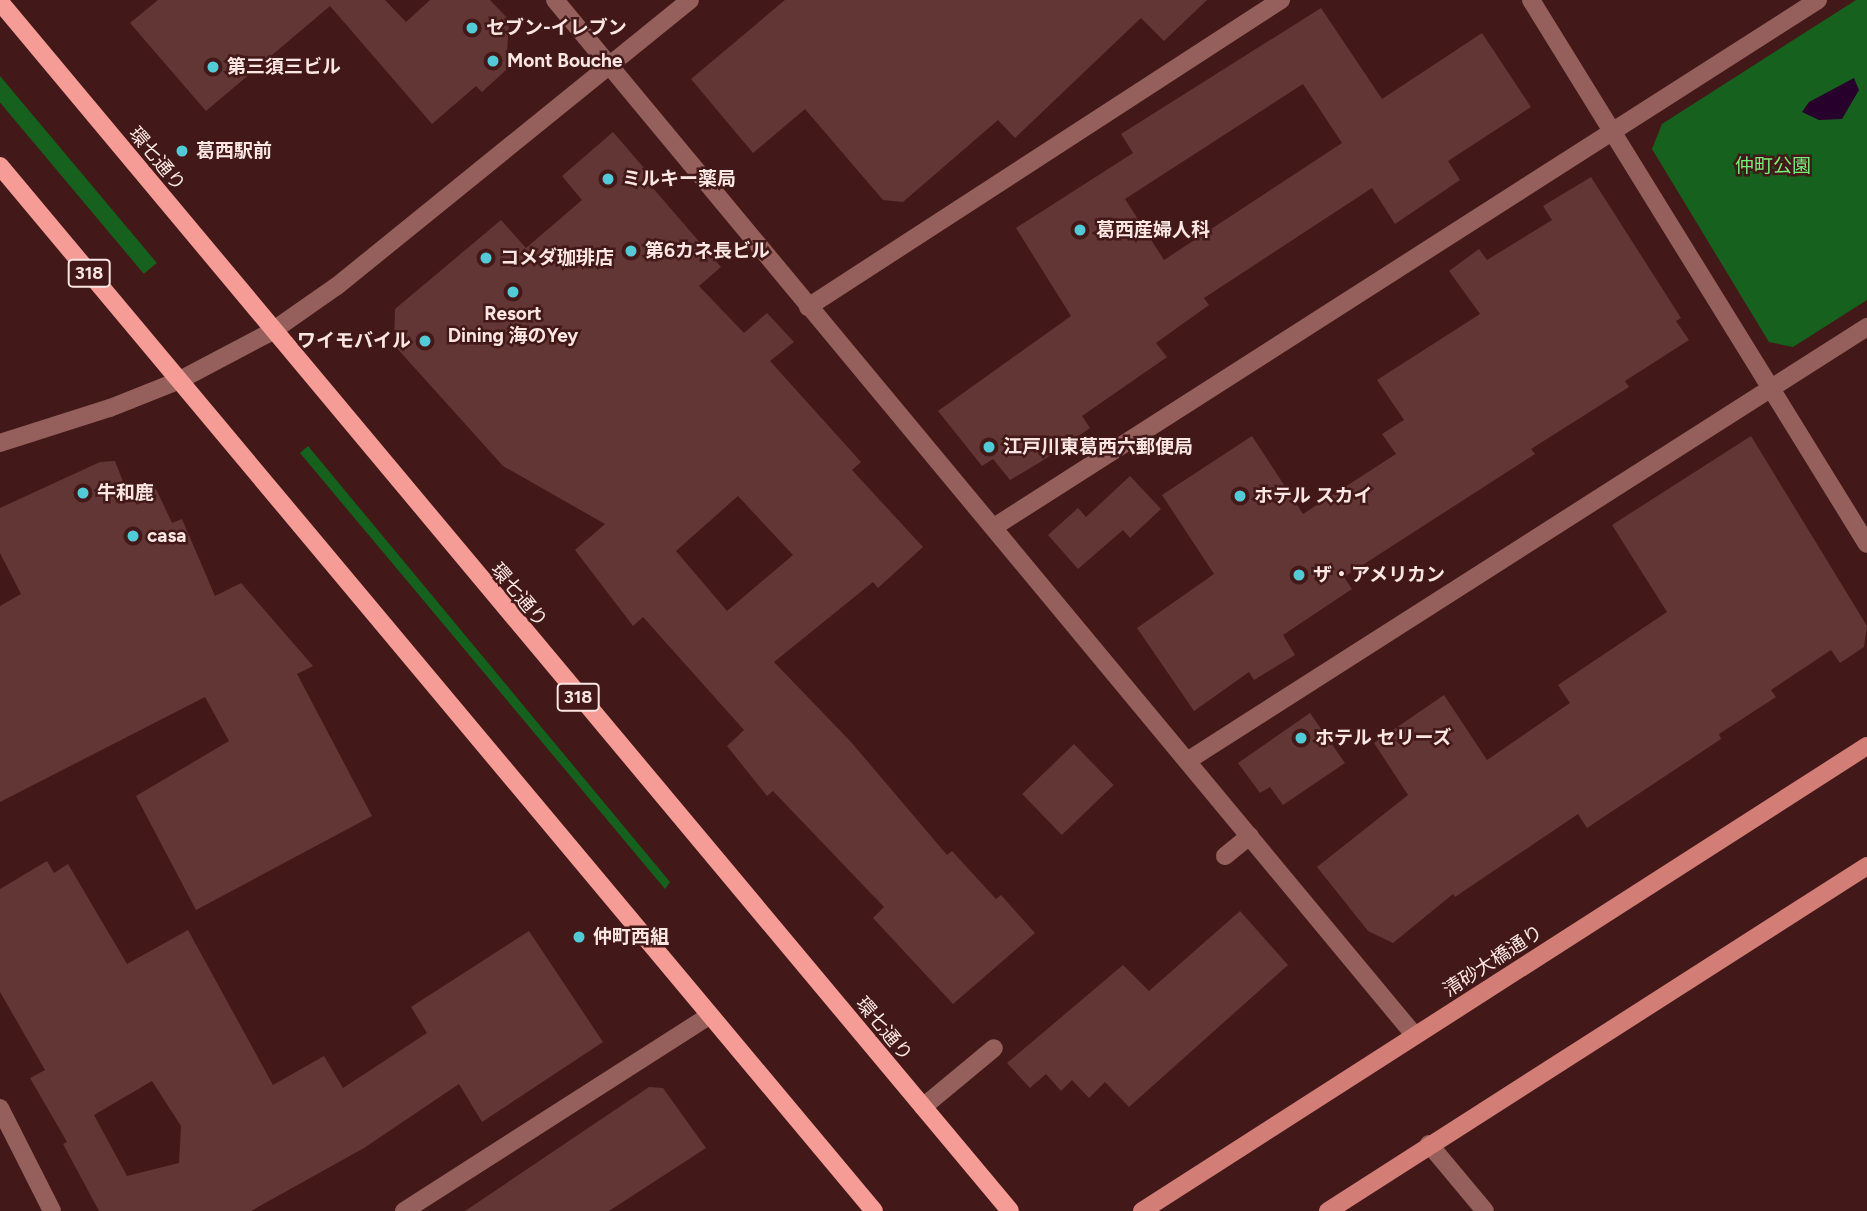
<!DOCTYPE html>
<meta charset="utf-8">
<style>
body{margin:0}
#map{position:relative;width:1867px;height:1211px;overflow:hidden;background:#421918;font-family:Figtree,"Noto Sans JP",sans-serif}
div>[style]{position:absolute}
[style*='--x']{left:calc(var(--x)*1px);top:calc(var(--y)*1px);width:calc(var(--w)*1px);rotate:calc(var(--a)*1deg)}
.green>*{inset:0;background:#16611d;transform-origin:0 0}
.water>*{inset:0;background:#27002c}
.building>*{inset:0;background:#623634;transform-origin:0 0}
.service>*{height:18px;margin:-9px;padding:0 9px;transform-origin:9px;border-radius:9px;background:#955f5b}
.minor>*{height:18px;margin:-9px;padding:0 9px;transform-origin:9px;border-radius:9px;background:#955f5b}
.tertiary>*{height:18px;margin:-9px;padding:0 9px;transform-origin:9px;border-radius:9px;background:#955f5b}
.secondary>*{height:18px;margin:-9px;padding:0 9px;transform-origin:9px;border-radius:9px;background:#d37d77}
.primary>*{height:18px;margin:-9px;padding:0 9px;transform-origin:9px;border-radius:9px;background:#f69c96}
.dots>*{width:19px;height:19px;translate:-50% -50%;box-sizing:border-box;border:4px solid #421918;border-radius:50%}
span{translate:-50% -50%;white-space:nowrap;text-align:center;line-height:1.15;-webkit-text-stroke:5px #421918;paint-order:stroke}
.shield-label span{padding:2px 5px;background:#421918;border:2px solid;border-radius:5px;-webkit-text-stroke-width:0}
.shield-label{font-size:18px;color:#fce6e3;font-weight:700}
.poi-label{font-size:19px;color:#fce6e3;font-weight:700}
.left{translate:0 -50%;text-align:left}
.right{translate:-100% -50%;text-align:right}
.street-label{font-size:19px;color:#fce6e3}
.park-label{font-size:19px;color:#78ef7b}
</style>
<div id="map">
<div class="green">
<div style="clip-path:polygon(1856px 0,1867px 0,1867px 300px,1793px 347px,1769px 342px,1652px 149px,1662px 124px)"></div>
<div style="left:0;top:76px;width:244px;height:17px;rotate:50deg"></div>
<div style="clip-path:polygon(308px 446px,670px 882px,665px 889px,300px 453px)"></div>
</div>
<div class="water">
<div style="clip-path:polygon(1854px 78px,1859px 90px,1842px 119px,1819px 120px,1802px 112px,1809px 102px)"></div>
</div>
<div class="building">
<div style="clip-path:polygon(158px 0,385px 0,406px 22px,430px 0,490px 0,509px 20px,506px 70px,482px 92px,476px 86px,432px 124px,330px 6px,206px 111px,130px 23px)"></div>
<div style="clip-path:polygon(785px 0,1207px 0,1164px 41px,1141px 18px,1015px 138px,998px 120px,903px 202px,883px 200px,805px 109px,753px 153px,691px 79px)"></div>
<div style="clip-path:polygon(evenodd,1321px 8px,1382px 99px,1482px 33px,1531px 107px,1448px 161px,1460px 180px,1395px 224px,1372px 188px,1204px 298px,1209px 305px,1156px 343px,1167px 357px,1082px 416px,1090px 428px,1042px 461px,1010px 480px,993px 459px,982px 466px,938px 411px,1071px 316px,1016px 228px,1133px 153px,1121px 134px,1321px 8px,1303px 84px,1342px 143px,1164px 260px,1125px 199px,1303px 84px)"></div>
<div style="clip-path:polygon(evenodd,613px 132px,657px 183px,652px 187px,721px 267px,699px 286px,744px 333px,767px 313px,794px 342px,770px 361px,861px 462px,852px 470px,923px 547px,878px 588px,873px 582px,774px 662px,851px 742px,947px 855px,952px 851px,996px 899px,1001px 895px,1035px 933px,953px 1004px,873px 918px,884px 907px,773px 791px,767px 796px,727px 746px,744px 730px,643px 617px,633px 626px,575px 550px,605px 524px,503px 466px,394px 345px,395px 309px,501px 220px,526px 248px,582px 200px,562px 176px,613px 132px,738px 496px,793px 555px,727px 611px,676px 551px,738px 496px)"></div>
<div style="clip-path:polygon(1591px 177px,1681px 318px,1676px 321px,1689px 340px,1625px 381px,1629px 387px,1531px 449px,1535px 454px,1344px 577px,1352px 589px,1283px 635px,1295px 655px,1254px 680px,1249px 672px,1194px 711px,1137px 628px,1214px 574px,1162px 495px,1252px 436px,1303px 514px,1396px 454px,1382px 434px,1404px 420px,1377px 380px,1480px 314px,1449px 271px,1479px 249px,1487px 260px,1552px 220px,1543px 206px)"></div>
<div style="clip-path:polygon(1751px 436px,1867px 626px,1864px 647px,1840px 663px,1831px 650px,1771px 690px,1776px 697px,1719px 734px,1721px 739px,1587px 828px,1578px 814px,1455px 897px,1453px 894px,1393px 943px,1368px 931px,1317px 867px,1408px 795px,1374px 743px,1444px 695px,1487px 760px,1570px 703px,1558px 685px,1667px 612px,1612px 525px)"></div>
<div style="clip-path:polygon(115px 461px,127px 492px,140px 488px,143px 495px,156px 489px,172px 523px,182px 519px,215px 596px,241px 583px,313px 666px,297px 674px,372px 816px,196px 910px,136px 796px,229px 741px,205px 697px,0 802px,0 606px,21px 594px,0 553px,0 508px,100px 462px)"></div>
<div style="clip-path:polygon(1130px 476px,1161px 509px,1130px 538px,1123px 530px,1078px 569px,1048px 535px,1078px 508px,1086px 517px)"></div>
<div style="clip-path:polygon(1310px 713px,1345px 763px,1283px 805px,1270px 787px,1260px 793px,1238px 763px)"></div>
<div style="left:1074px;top:744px;width:57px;height:72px;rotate:46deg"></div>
<div style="clip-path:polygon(evenodd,47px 861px,54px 873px,68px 864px,127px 964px,188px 930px,273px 1085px,324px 1056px,343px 1088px,427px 1033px,411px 1007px,529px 931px,603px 1042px,482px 1122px,459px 1084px,364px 1148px,251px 1211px,99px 1211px,63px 1144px,67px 1142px,30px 1078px,45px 1070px,0 992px,0 889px,47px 861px,152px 1081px,181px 1126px,179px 1163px,127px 1176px,94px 1115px,152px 1081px)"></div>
<div style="clip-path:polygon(1240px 911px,1288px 965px,1129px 1107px,1105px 1082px,1089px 1098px,1072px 1080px,1061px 1091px,1046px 1074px,1030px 1088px,1007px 1063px,1123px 965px,1149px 991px)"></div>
<div style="clip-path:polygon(649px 1087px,663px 1088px,706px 1148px,609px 1211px,465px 1211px)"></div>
</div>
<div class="service">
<div style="--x:1225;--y:856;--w:32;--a:-39"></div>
<div style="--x:923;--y:1107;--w:92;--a:-39.7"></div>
</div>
<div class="minor">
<div style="--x:555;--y:0;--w:1346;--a:50.3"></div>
<div style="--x:1531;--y:0;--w:639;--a:58.3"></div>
<div style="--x:808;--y:307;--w:564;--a:-32.99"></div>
<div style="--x:994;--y:527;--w:978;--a:-32.6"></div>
<div style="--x:1187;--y:761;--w:807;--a:-32.55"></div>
<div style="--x:1429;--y:1144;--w:87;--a:50.1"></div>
<div style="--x:404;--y:1211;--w:362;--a:-32.6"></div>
</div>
<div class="tertiary">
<div style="--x:0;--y:443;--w:115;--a:-17.7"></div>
<div style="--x:110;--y:408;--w:73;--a:-21.7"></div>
<div style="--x:178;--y:381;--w:105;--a:-27.8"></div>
<div style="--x:271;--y:332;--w:80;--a:-34.9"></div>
<div style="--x:337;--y:286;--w:454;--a:-39"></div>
<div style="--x:0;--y:1108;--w:115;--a:63.2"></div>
</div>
<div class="secondary">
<div style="--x:1142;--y:1211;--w:861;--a:-32.68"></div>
<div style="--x:1328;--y:1211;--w:640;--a:-32.62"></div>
</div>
<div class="primary">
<div style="--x:0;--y:2;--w:1575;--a:50.12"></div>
<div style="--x:0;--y:166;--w:1362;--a:50.09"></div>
</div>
<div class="dots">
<div style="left:472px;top:28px;background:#52cbd7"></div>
<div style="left:493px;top:61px;background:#52cbd7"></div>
<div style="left:213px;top:67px;background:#52cbd7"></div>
<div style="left:182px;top:151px;background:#52cbd7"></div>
<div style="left:608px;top:179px;background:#52cbd7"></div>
<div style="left:1080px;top:230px;background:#52cbd7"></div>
<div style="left:631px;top:251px;background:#52cbd7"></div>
<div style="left:486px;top:258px;background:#52cbd7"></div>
<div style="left:513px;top:292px;background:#52cbd7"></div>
<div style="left:425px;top:341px;background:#52cbd7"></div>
<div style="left:989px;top:447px;background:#52cbd7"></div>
<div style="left:83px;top:493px;background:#52cbd7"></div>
<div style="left:1240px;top:496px;background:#52cbd7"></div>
<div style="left:133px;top:536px;background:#52cbd7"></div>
<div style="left:1299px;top:575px;background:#52cbd7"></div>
<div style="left:1301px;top:738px;background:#52cbd7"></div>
<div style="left:579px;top:937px;background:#52cbd7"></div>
</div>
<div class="shield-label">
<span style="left:89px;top:273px">318</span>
<span style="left:578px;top:697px">318</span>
</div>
<div class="poi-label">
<span class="left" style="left:486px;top:28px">セブン-イレブン</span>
<span class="left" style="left:507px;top:61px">Mont Bouche</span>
<span class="left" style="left:227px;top:67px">第三須三ビル</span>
<span class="left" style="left:196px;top:151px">葛西駅前</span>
<span class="left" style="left:622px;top:179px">ミルキー薬局</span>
<span class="left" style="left:1096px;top:230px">葛西産婦人科</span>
<span class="left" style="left:645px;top:251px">第6カネ長ビル</span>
<span class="left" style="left:500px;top:258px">コメダ珈琲店</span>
<span style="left:513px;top:325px">Resort<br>Dining 海のYey</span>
<span class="right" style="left:411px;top:341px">ワイモバイル</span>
<span class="left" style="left:1003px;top:447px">江戸川東葛西六郵便局</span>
<span class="left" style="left:97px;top:493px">牛和鹿</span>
<span class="left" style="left:1254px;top:496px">ホテル スカイ</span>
<span class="left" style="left:147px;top:536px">casa</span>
<span class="left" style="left:1313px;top:575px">ザ・アメリカン</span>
<span class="left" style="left:1315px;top:738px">ホテル セリーズ</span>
<span class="left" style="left:593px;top:937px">仲町西組</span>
</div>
<div class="street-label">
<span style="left:157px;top:159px;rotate:50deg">環七通り</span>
<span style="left:519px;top:595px;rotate:50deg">環七通り</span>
<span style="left:1493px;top:961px;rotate:-33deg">清砂大橋通り</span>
<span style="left:884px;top:1029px;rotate:50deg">環七通り</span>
</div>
<div class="park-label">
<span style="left:1773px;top:166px">仲町公園</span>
</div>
</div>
